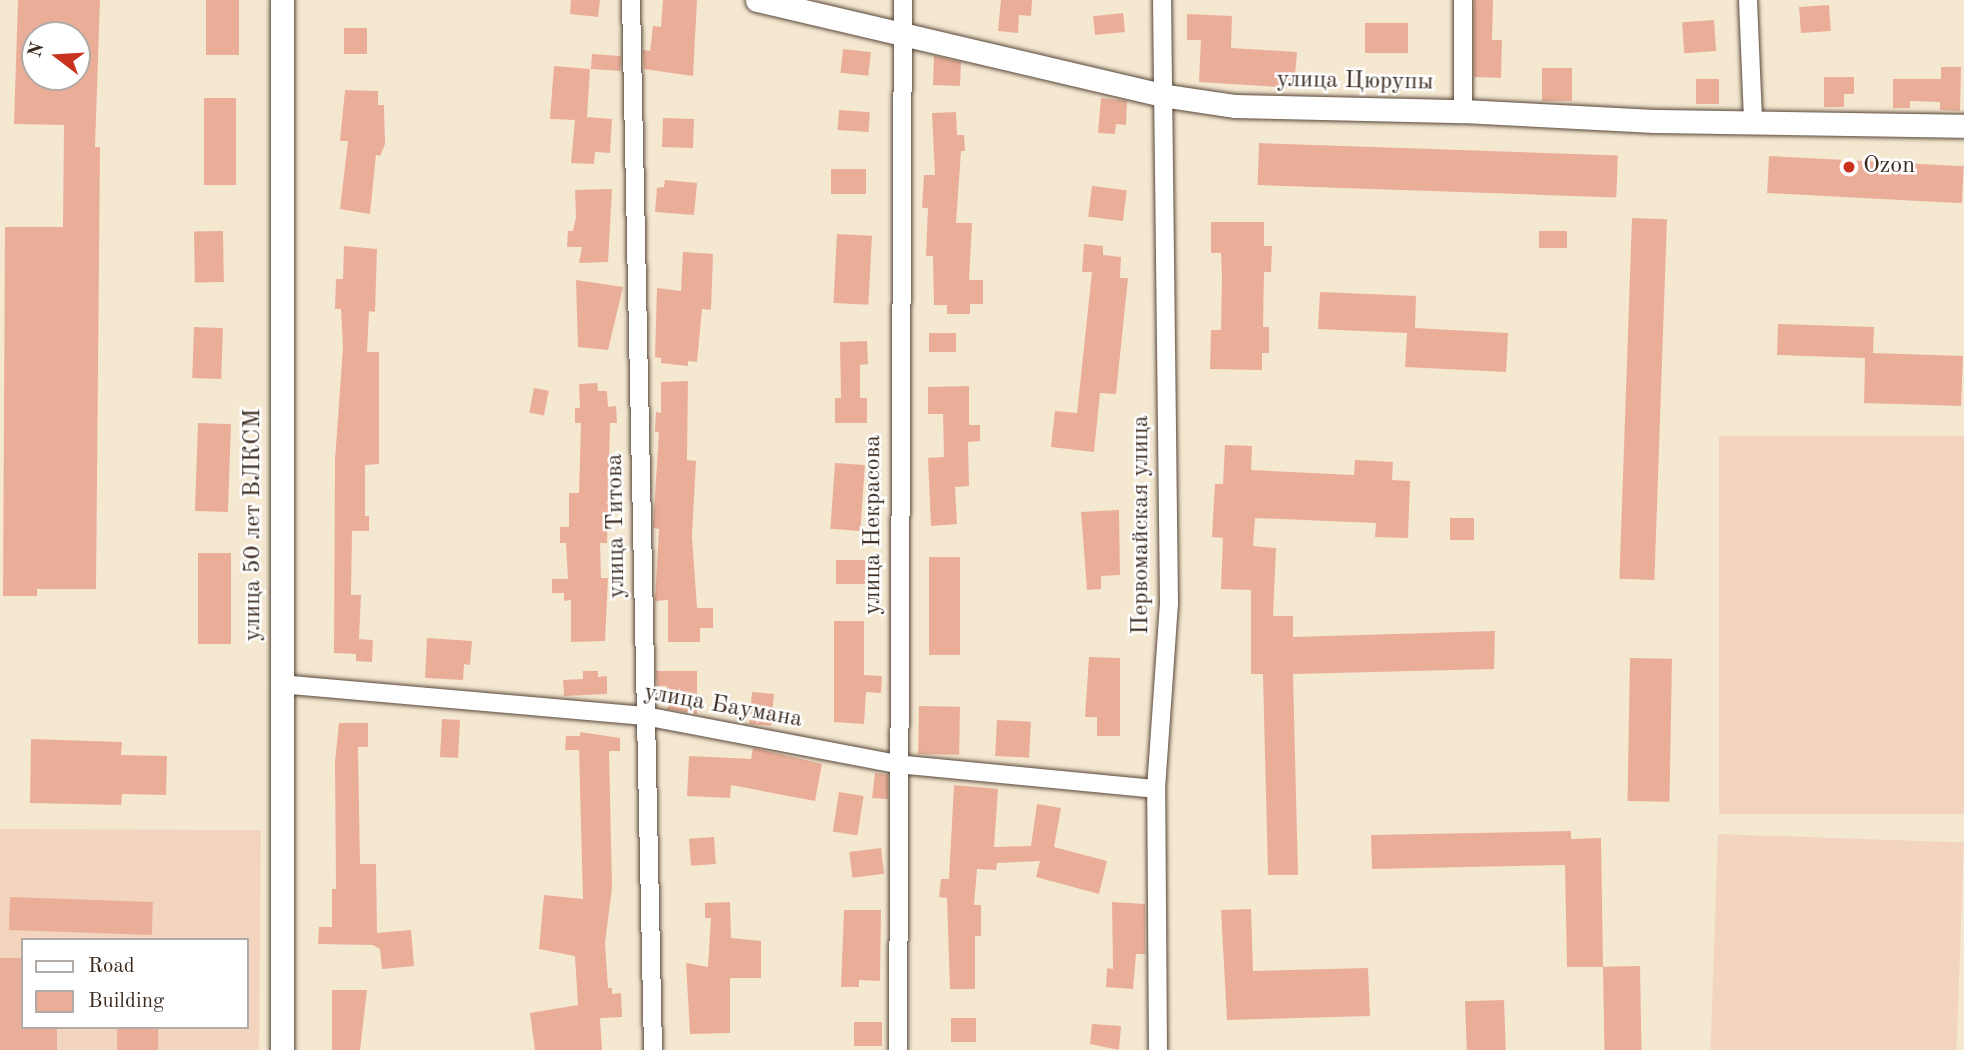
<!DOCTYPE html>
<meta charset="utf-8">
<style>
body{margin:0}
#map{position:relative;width:1964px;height:1050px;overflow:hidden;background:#f5e8d1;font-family:"Old Standard TT",serif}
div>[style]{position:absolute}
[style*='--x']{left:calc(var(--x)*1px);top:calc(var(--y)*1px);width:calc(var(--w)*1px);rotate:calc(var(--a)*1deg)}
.built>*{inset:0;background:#f3d4bf;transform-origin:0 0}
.building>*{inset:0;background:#eaae98;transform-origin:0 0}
.roads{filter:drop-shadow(0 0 2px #574639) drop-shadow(0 0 2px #574639)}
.minor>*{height:18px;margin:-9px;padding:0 9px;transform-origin:9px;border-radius:9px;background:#fff}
.tertiary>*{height:23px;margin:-11.5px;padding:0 11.5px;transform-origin:11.5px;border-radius:11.5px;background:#fff}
.dots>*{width:19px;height:19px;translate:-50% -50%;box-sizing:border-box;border:4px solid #fff;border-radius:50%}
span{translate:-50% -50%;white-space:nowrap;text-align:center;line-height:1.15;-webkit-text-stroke:5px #fff;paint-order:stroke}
.street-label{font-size:24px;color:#3b2a1e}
.poi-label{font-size:24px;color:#3b2a1e}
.left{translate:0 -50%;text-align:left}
.legend{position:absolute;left:21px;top:938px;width:228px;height:91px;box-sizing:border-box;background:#fff;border:2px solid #b1aaa5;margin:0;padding:9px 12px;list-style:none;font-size:21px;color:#3b2a1e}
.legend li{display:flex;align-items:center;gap:14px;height:35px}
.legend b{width:35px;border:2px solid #b1aaa5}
.north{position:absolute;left:21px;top:21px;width:70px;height:70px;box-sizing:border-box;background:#fff;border:2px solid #b1aaa5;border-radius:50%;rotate:287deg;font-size:19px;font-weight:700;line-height:28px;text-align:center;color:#3b2a1e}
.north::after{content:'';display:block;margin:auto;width:24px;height:32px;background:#c8321e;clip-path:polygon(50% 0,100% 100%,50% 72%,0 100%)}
</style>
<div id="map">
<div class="built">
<div style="left:1964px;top:436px;width:378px;height:245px;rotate:90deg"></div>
<div style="clip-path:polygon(evenodd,0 829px,261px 830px,259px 1050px,0 1050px,0 829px,23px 940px,247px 940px,247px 1027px,23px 1027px,23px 940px)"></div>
<div style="left:1718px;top:834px;width:246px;height:216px;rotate:2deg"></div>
</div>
<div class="building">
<div style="clip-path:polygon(evenodd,18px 0,100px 0,95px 147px,100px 147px,96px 589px,37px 589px,37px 596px,3px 596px,5px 227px,63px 227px,64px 125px,14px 124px,18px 0,35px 35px,79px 35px,77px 77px,35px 77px,35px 35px)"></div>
<div style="left:206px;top:0;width:33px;height:55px"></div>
<div style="clip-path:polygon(571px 0,600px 0,598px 17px,570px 14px)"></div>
<div style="clip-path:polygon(663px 0,697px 0,693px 76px,644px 69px,643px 50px,650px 51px,653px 26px,661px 27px)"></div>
<div style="clip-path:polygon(1001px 0,1032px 0,1031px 16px,1019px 15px,1018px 33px,998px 31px)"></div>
<div style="clip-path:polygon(1474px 0,1493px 0,1492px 40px,1502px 40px,1501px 78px,1474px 77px)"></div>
<div style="left:1829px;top:5px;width:26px;height:30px;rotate:86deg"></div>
<div style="left:1123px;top:13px;width:19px;height:30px;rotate:84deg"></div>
<div style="clip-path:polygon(1187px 14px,1232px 16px,1231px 48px,1297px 52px,1294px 88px,1199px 82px,1201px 40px,1187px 40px)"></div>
<div style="left:1714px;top:20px;width:31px;height:32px;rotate:86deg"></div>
<div style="left:1365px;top:23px;width:43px;height:30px"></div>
<div style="left:344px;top:28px;width:23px;height:26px"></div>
<div style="left:843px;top:49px;width:28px;height:24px;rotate:6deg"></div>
<div style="left:592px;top:54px;width:29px;height:15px;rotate:4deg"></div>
<div style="clip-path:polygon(934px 56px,961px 62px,960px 86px,933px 85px)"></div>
<div style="clip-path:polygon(554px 66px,590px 69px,587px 117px,612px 119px,610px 153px,595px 152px,594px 164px,571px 163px,575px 120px,550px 119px)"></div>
<div style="clip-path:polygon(1941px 67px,1961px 67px,1960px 111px,1940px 110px,1940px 102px,1910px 101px,1910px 108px,1893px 108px,1893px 79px,1941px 79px)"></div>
<div style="left:1542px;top:68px;width:30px;height:33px"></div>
<div style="clip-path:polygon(1824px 77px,1854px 77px,1854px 94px,1844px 94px,1844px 107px,1824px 107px)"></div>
<div style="left:1696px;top:79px;width:23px;height:25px"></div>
<div style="clip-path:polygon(345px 90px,378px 91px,378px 105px,384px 105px,385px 144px,380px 156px,376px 155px,370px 214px,340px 209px,348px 141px,340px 141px)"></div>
<div style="left:204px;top:98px;width:32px;height:87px"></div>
<div style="clip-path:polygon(1101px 98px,1127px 101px,1126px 125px,1116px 124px,1115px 134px,1098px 133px)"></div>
<div style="left:839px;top:110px;width:31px;height:20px;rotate:4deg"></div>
<div style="clip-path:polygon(956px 112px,957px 135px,964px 135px,965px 151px,961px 151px,956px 223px,972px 223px,969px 280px,983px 280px,983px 304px,970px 304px,970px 314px,947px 314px,947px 305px,934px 305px,933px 256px,926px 256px,928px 208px,922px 208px,924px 175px,935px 175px,932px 113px)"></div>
<div style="left:663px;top:118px;width:31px;height:29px;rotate:2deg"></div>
<div style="left:1259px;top:143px;width:359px;height:42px;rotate:2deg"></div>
<div style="left:1769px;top:156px;width:195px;height:37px;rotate:3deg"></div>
<div style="left:831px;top:169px;width:35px;height:25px"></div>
<div style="clip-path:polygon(665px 180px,697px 183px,694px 215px,655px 212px,657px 188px,664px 187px)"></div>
<div style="left:1092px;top:186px;width:35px;height:31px;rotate:7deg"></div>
<div style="clip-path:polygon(612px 189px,608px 262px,579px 263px,582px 247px,567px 247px,568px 231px,573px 231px,576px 217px,575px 190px)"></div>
<div style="left:1632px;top:218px;width:35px;height:361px;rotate:2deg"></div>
<div style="clip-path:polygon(1211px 222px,1264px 222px,1264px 246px,1272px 246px,1271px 272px,1264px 272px,1263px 327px,1269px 327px,1269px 353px,1262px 353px,1262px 370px,1210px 369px,1211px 330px,1221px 330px,1222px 277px,1221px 253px,1211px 253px)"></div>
<div style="left:223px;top:231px;width:51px;height:29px;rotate:89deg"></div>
<div style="left:1567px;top:231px;width:17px;height:28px;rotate:90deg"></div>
<div style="left:837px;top:234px;width:35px;height:69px;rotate:3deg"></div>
<div style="clip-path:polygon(1084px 244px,1103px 246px,1103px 255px,1121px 257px,1120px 278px,1128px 278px,1116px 394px,1100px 393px,1094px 452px,1051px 447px,1055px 411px,1077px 413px,1092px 272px,1082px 272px)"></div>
<div style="clip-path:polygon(344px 246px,377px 249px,375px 312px,369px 311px,367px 352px,379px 352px,379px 464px,365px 465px,365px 516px,369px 516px,369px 531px,352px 531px,351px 595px,361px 595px,359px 639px,373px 640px,372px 662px,356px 661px,356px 654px,334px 653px,335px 460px,343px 347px,341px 309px,335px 309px,336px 279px,343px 279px)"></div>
<div style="clip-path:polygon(683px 252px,713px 254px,711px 310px,702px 309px,697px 362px,688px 361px,688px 366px,661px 363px,661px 358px,655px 357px,657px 288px,681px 291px)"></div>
<div style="clip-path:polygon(576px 280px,623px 287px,608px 350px,578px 347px)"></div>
<div style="clip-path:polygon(1320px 292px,1416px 296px,1415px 328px,1508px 333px,1506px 372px,1405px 367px,1407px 333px,1318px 329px)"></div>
<div style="clip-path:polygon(1778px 324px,1874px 327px,1873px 353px,1963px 356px,1961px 406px,1864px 403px,1865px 358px,1777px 355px)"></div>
<div style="left:194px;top:327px;width:29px;height:51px;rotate:2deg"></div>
<div style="left:929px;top:333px;width:27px;height:19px"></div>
<div style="clip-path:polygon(867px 341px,868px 364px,860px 365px,860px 398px,867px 398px,867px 423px,835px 423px,835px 398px,841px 398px,840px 342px)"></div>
<div style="clip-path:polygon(688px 381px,687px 460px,696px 461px,692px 536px,697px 608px,713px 608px,713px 628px,700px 628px,700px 642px,668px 642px,668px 600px,655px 601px,659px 529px,653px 528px,659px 432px,655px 432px,656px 412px,661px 413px,661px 382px)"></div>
<div style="clip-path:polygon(597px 383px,598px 391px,607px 391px,608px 407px,616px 406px,617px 423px,610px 423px,607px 543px,600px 543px,601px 578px,608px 578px,605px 641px,571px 642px,571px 600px,564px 601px,564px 593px,552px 593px,552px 579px,568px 579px,566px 543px,560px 543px,560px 527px,569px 527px,569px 493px,579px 493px,581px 423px,575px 423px,575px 408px,580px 408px,579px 384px)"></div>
<div style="clip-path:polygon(969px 386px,969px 425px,980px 425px,980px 441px,968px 442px,969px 486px,955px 487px,957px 524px,931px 526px,928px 458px,944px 457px,943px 414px,928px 414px,928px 387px)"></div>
<div style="left:534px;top:388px;width:15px;height:25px;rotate:11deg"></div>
<div style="left:198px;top:423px;width:33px;height:88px;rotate:2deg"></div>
<div style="clip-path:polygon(1225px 445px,1252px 446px,1251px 470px,1354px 475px,1355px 460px,1393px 462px,1392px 480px,1410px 481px,1408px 538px,1375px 537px,1376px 523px,1255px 518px,1253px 546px,1276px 548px,1273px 616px,1293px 616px,1293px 637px,1495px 631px,1494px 669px,1293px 674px,1298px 875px,1268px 875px,1263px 674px,1251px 674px,1251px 590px,1221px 589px,1223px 538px,1212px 537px,1215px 484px,1223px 484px)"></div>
<div style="left:835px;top:463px;width:30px;height:66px;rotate:4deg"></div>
<div style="clip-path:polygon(1119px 510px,1120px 575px,1101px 576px,1101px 589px,1087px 590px,1081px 512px)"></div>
<div style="left:1450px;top:518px;width:24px;height:22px"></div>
<div style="left:198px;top:553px;width:33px;height:91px"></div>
<div style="left:929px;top:557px;width:31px;height:98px"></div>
<div style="left:836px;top:560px;width:29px;height:24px"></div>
<div style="clip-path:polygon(834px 621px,864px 621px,864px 675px,882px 676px,881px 693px,866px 692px,864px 724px,834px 722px)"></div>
<div style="clip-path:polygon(427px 638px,472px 641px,470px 665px,464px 664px,463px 680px,425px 678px)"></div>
<div style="clip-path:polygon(1089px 657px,1120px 658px,1120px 736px,1097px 736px,1097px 717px,1085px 717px)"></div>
<div style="left:1630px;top:658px;width:42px;height:143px;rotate:1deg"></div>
<div style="clip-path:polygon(583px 671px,598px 671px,598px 677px,607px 676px,607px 694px,564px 696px,563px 680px,583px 679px)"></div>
<div style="clip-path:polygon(656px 671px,697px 671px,697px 714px,667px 709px,667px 686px,657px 686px)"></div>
<div style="left:752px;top:692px;width:22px;height:32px;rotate:5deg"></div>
<div style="left:919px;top:706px;width:41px;height:48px;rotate:1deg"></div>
<div style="left:442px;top:719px;width:18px;height:38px;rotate:3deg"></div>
<div style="left:997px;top:720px;width:34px;height:36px;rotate:3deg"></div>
<div style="clip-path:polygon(339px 723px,368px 723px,368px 747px,358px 747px,360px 864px,376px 864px,377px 933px,411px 930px,414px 966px,382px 969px,380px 949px,373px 945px,318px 944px,319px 927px,332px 927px,332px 889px,336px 889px,335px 762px)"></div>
<div style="clip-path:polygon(580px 732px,620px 738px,620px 751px,609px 751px,612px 888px,605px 943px,608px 988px,612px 988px,612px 994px,621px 993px,622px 1017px,600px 1018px,602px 1050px,535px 1050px,530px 1013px,578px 1005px,575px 956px,539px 949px,544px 895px,583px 899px,579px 750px,565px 750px,566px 736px,580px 736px)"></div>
<div style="clip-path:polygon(31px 739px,122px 742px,121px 755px,167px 756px,166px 795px,122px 794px,121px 805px,30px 803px)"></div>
<div style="clip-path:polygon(753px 748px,822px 764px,815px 801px,731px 785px,730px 798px,687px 796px,689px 756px,751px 759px)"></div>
<div style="clip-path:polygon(875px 773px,888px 775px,888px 799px,872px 798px)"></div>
<div style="clip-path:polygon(954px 785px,998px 789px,994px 847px,1031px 846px,1037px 804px,1061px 808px,1054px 847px,1107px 861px,1099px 894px,1036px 877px,1040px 861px,997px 863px,996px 870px,977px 869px,974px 905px,981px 905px,981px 936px,975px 936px,975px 989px,950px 989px,947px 898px,939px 897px,941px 879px,949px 879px)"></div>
<div style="left:839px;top:792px;width:25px;height:40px;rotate:9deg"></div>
<div style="clip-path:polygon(1571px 831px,1571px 839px,1601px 838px,1603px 967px,1567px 967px,1565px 865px,1372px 869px,1371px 835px)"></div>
<div style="left:714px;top:837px;width:27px;height:25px;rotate:86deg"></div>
<div style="left:881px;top:848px;width:26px;height:32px;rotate:83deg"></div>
<div style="left:10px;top:897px;width:143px;height:33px;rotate:2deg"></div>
<div style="clip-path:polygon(730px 902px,731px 938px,761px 941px,761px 978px,730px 978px,730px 1033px,690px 1034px,686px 963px,708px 967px,711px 918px,705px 918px,705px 903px)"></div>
<div style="clip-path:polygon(1112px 902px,1145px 904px,1145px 954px,1136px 954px,1133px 989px,1106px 987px,1107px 968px,1113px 969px)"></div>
<div style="clip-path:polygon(1251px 909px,1253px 971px,1368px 968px,1370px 1016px,1227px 1020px,1221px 910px)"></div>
<div style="clip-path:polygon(844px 910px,881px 910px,880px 981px,859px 980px,859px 987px,841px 987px)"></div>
<div style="clip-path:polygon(0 958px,23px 958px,23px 1027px,57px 1027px,57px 1050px,0 1050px)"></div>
<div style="left:1640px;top:966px;width:84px;height:37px;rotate:89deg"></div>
<div style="clip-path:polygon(332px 990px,367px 990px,360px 1050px,332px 1050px)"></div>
<div style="left:1504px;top:1000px;width:50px;height:39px;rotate:88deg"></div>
<div style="left:951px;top:1018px;width:25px;height:24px"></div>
<div style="left:882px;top:1022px;width:24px;height:28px;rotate:90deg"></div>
<div style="clip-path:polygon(1092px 1024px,1121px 1026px,1119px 1050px,1090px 1044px)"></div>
<div style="left:117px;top:1027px;width:41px;height:23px"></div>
</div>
<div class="roads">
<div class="minor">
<div style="--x:631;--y:0;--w:1050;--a:88.8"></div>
<div style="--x:1463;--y:0;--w:111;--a:90"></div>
<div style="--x:1748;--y:0;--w:120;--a:87.6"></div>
<div style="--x:280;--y:684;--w:366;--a:5"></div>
<div style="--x:645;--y:716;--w:256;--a:10.8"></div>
<div style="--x:896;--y:764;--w:261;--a:5.5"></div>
<div style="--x:898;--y:1050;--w:1050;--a:-89.73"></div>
<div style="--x:1158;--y:1050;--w:261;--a:-90.4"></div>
<div style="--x:1156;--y:789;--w:185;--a:-86"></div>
<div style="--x:1169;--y:604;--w:604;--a:-90.66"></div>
</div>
<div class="tertiary">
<div style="--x:282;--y:0;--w:1050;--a:90"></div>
<div style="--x:757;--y:0;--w:415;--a:13.2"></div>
<div style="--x:1161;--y:95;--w:75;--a:8.5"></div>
<div style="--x:1235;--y:106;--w:228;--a:1.3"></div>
<div style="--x:1463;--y:111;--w:191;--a:3"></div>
<div style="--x:1654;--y:121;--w:310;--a:0.9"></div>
</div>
</div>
<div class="dots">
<div style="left:1849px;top:167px;background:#c8321e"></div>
</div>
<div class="street-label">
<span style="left:1355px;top:82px;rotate:1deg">улица Цюрупы</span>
<span style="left:254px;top:525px;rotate:-90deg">улица 50 лет ВЛКСМ</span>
<span style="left:874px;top:525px;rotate:-90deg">улица Некрасова</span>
<span style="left:1142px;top:525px;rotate:-90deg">Первомайская улица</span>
<span style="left:617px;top:526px;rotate:-91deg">улица Титова</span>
<span style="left:723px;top:707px;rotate:10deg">улица Баумана</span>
</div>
<div class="poi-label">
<span class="left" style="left:1863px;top:167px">Ozon</span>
</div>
<ul class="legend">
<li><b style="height:9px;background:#fff"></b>Road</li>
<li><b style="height:19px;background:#eaae98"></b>Building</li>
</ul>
<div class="north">N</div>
</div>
